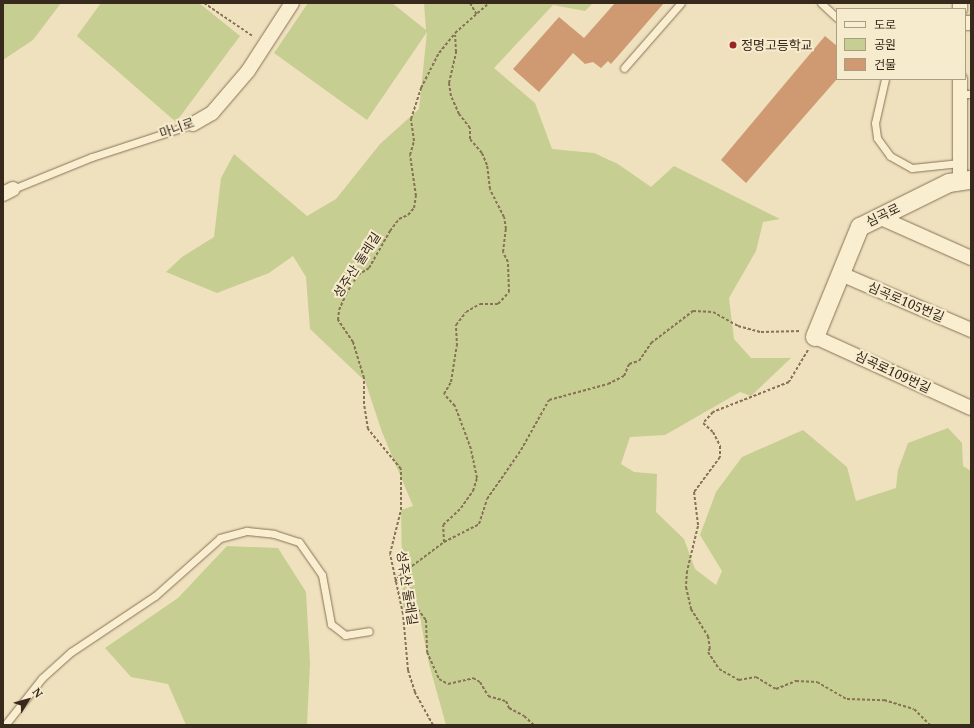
<!DOCTYPE html>
<meta charset="utf-8">
<style>
body{margin:0}
#map{position:relative;width:974px;height:728px;overflow:hidden;background:#efe1be;font-family:"Noto Serif","Noto Sans KR",serif}
div>[style]{position:absolute}
[style*='--x']{left:calc(var(--x)*1px);top:calc(var(--y)*1px);width:calc(var(--w)*1px);rotate:calc(var(--a)*1deg)}
.green>*{inset:0;background:#c6ce92}
.building>*{inset:0;background:#cf9a72}
.path>*{height:2px;margin-top:-1px;transform-origin:0;background:repeating-linear-gradient(90deg,#887256 0 3px,transparent 0 5px)}
.roads{filter:drop-shadow(0 0 1px #887256) drop-shadow(0 0 1px #887256)}
.service>*{height:7px;margin:-3.5px;padding:0 3.5px;transform-origin:3.5px;border-radius:3.5px;background:#faeed1}
.minor>*{height:14px;margin:-7px;padding:0 7px;transform-origin:7px;border-radius:7px;background:#faeed1}
.tertiary>*{height:18px;margin:-9px;padding:0 9px;transform-origin:9px;border-radius:9px;background:#faeed1}
.dots>*{width:11px;height:11px;translate:-50% -50%;box-sizing:border-box;border:2px solid #f7ebce;border-radius:50%}
span{translate:-50% -50%;white-space:nowrap;text-align:center;line-height:1.15;-webkit-text-stroke:4px #f7ebce;paint-order:stroke}
.poi-label{font-size:13px;color:#37291b}
.left{translate:0 -50%;text-align:left}
.street-label{font-size:13px;color:#37291b}
.frame{position:absolute;inset:0;border:4px solid #37291b;pointer-events:none}
.legend{position:absolute;left:836px;top:8px;width:130px;height:72px;box-sizing:border-box;background:#f7ebce;border:1px solid #aa9d86;margin:0;padding:5px 7px;list-style:none;font-size:12px;color:#37291b}
.legend li{display:flex;align-items:center;gap:8px;height:20px}
.legend b{width:20px;border:1px solid #aa9d86}
.north{position:absolute;left:8px;top:680px;width:40px;height:40px;-webkit-text-stroke:3px #f7ebce;paint-order:stroke;rotate:53deg;font-size:11px;font-weight:700;line-height:16px;text-align:center;color:#37291b}
.north::after{content:'';display:block;margin:auto;width:14px;height:18px;background:#37291b;clip-path:polygon(50% 0,100% 100%,50% 72%,0 100%)}
</style>
<div id="map">
<div class="green">
<div style="clip-path:polygon(3px 3px,61px 3px,33px 40px,3px 60px)"></div>
<div style="clip-path:polygon(101px 3px,199px 3px,240px 36px,176px 122px,77px 36px)"></div>
<div style="clip-path:polygon(308px 3px,392px 3px,426px 30px,424px 3px,593px 3px,585px 11px,553px 5px,494px 68px,535px 103px,552px 149px,594px 153px,618px 164px,651px 187px,674px 166px,780px 219px,763px 222px,756px 251px,729px 298px,734px 339px,751px 358px,791px 358px,751px 396px,740px 392px,665px 435px,630px 437px,621px 464px,634px 472px,657px 474px,656px 512px,684px 539px,695px 569px,716px 585px,722px 571px,700px 535px,716px 492px,742px 457px,803px 430px,847px 467px,856px 501px,896px 488px,898px 470px,908px 443px,948px 428px,962px 443px,963px 466px,971px 471px,971px 725px,446px 725px,429px 664px,417px 603px,413px 598px,403px 614px,401px 510px,413px 506px,382px 432px,365px 381px,310px 329px,306px 277px,293px 256px,269px 273px,217px 293px,166px 272px,182px 257px,214px 237px,221px 178px,234px 154px,307px 216px,336px 199px,380px 144px,419px 109px,427px 32px,367px 120px,274px 53px)"></div>
<div style="clip-path:polygon(227px 546px,278px 548px,306px 592px,310px 663px,307px 725px,186px 725px,168px 684px,131px 677px,105px 648px,178px 598px)"></div>
</div>
<div class="building">
<div style="clip-path:polygon(615px 3px,664px 3px,611px 64px,608px 61px,601px 68px,593px 62px,585px 64px,573px 53px,539px 92px,513px 69px,559px 17px,584px 38px)"></div>
<div style="clip-path:polygon(825px 36px,837px 46px,837px 79px,746px 183px,721px 160px)"></div>
</div>
<div class="path">
<div style="--x:204;--y:3;--w:60;--a:34.2"></div>
<div style="--x:470;--y:3;--w:14;--a:60"></div>
<div style="--x:808;--y:350;--w:37;--a:121"></div>
<div style="--x:789;--y:382;--w:82;--a:158.5"></div>
<div style="--x:713;--y:412;--w:15;--a:132"></div>
<div style="--x:703;--y:423;--w:13;--a:42"></div>
<div style="--x:713;--y:432;--w:16;--a:63"></div>
<div style="--x:720;--y:446;--w:11;--a:90"></div>
<div style="--x:720;--y:457;--w:44;--a:126.6"></div>
<div style="--x:694;--y:492;--w:34;--a:83"></div>
<div style="--x:698;--y:526;--w:46;--a:103.7"></div>
<div style="--x:687;--y:571;--w:16;--a:94"></div>
<div style="--x:686;--y:587;--w:23;--a:77"></div>
<div style="--x:691;--y:609;--w:32;--a:58"></div>
<div style="--x:708;--y:636;--w:12;--a:81"></div>
<div style="--x:710;--y:648;--w:4;--a:117"></div>
<div style="--x:708;--y:652;--w:20;--a:57"></div>
<div style="--x:719;--y:669;--w:23;--a:29"></div>
<div style="--x:739;--y:680;--w:17;--a:-10"></div>
<div style="--x:756;--y:677;--w:23;--a:31"></div>
<div style="--x:776;--y:689;--w:22;--a:-22"></div>
<div style="--x:796;--y:681;--w:21;--a:3"></div>
<div style="--x:817;--y:682;--w:34;--a:30"></div>
<div style="--x:847;--y:699;--w:37;--a:2"></div>
<div style="--x:884;--y:700;--w:31;--a:17"></div>
<div style="--x:914;--y:709;--w:23;--a:45"></div>
<div style="--x:444;--y:542;--w:17;--a:-93"></div>
<div style="--x:443;--y:525;--w:25;--a:-43"></div>
<div style="--x:461;--y:508;--w:21;--a:-55"></div>
<div style="--x:473;--y:491;--w:14;--a:-73"></div>
<div style="--x:477;--y:478;--w:30;--a:-102"></div>
<div style="--x:471;--y:449;--w:46;--a:-110.4"></div>
<div style="--x:455;--y:406;--w:16;--a:-133"></div>
<div style="--x:444;--y:394;--w:14;--a:-60"></div>
<div style="--x:451;--y:382;--w:36;--a:-81"></div>
<div style="--x:457;--y:346;--w:21;--a:-93"></div>
<div style="--x:456;--y:325;--w:16;--a:-52"></div>
<div style="--x:466;--y:312;--w:16;--a:-30"></div>
<div style="--x:480;--y:304;--w:18;--a:0"></div>
<div style="--x:498;--y:304;--w:16;--a:-47"></div>
<div style="--x:509;--y:292;--w:30;--a:-92"></div>
<div style="--x:508;--y:262;--w:11;--a:-117"></div>
<div style="--x:503;--y:252;--w:23;--a:-83"></div>
<div style="--x:506;--y:229;--w:12;--a:-99"></div>
<div style="--x:504;--y:217;--w:31;--a:-117"></div>
<div style="--x:490;--y:189;--w:24;--a:-97"></div>
<div style="--x:487;--y:165;--w:13;--a:-113"></div>
<div style="--x:482;--y:153;--w:18;--a:-131"></div>
<div style="--x:470;--y:139;--w:11;--a:-90"></div>
<div style="--x:470;--y:128;--w:18;--a:-128"></div>
<div style="--x:459;--y:114;--w:20;--a:-114"></div>
<div style="--x:451;--y:96;--w:13;--a:-99"></div>
<div style="--x:449;--y:83;--w:32;--a:-77"></div>
<div style="--x:456;--y:52;--w:17;--a:-93"></div>
<div style="--x:400;--y:575;--w:14;--a:45"></div>
<div style="--x:410;--y:585;--w:16;--a:83"></div>
<div style="--x:412;--y:601;--w:24;--a:54"></div>
<div style="--x:426;--y:620;--w:32;--a:88"></div>
<div style="--x:427;--y:652;--w:30;--a:66"></div>
<div style="--x:439;--y:679;--w:10;--a:29"></div>
<div style="--x:448;--y:684;--w:26;--a:-13"></div>
<div style="--x:473;--y:678;--w:8;--a:30"></div>
<div style="--x:480;--y:682;--w:16;--a:60"></div>
<div style="--x:488;--y:696;--w:19;--a:16"></div>
<div style="--x:506;--y:701;--w:8;--a:67"></div>
<div style="--x:509;--y:708;--w:17;--a:28"></div>
<div style="--x:524;--y:716;--w:13;--a:42"></div>
<div style="--x:395;--y:582;--w:9;--a:-54"></div>
<div style="--x:400;--y:575;--w:55;--a:-36.9"></div>
<div style="--x:444;--y:542;--w:39;--a:-27"></div>
<div style="--x:479;--y:524;--w:26;--a:-72"></div>
<div style="--x:487;--y:499;--w:60;--a:-55.2"></div>
<div style="--x:521;--y:450;--w:57;--a:-60.8"></div>
<div style="--x:549;--y:400;--w:61;--a:-15.2"></div>
<div style="--x:608;--y:384;--w:18;--a:-27"></div>
<div style="--x:624;--y:376;--w:13;--a:-67"></div>
<div style="--x:629;--y:364;--w:10;--a:-17"></div>
<div style="--x:639;--y:361;--w:22;--a:-56"></div>
<div style="--x:651;--y:343;--w:53;--a:-37.3"></div>
<div style="--x:693;--y:311;--w:20;--a:3"></div>
<div style="--x:713;--y:312;--w:29;--a:29"></div>
<div style="--x:738;--y:326;--w:24;--a:15"></div>
<div style="--x:761;--y:332;--w:40;--a:-1.4"></div>
<div style="--x:433;--y:725;--w:38;--a:-119"></div>
<div style="--x:415;--y:692;--w:23;--a:-108"></div>
<div style="--x:408;--y:670;--w:56;--a:-95.1"></div>
<div style="--x:403;--y:614;--w:61;--a:-102.2"></div>
<div style="--x:390;--y:554;--w:45;--a:-76"></div>
<div style="--x:401;--y:510;--w:41;--a:-90"></div>
<div style="--x:401;--y:469;--w:52;--a:-129.5"></div>
<div style="--x:368;--y:429;--w:25;--a:-99"></div>
<div style="--x:364;--y:404;--w:26;--a:-90"></div>
<div style="--x:364;--y:378;--w:38;--a:-107"></div>
<div style="--x:353;--y:342;--w:27;--a:-124"></div>
<div style="--x:338;--y:320;--w:10;--a:-84"></div>
<div style="--x:339;--y:310;--w:17;--a:-66"></div>
<div style="--x:346;--y:294;--w:22;--a:-58"></div>
<div style="--x:358;--y:275;--w:13;--a:-32"></div>
<div style="--x:369;--y:268;--w:43;--a:-60.4"></div>
<div style="--x:390;--y:231;--w:15;--a:-53"></div>
<div style="--x:399;--y:219;--w:10;--a:-24"></div>
<div style="--x:408;--y:215;--w:9;--a:-49"></div>
<div style="--x:414;--y:208;--w:12;--a:-81"></div>
<div style="--x:416;--y:196;--w:41;--a:-98.3"></div>
<div style="--x:410;--y:155;--w:15;--a:-74"></div>
<div style="--x:414;--y:141;--w:22;--a:-98"></div>
<div style="--x:411;--y:119;--w:33;--a:-72"></div>
<div style="--x:421;--y:88;--w:39;--a:-63"></div>
<div style="--x:439;--y:53;--w:26;--a:-51"></div>
<div style="--x:455;--y:33;--w:45;--a:-41.4"></div>
</div>
<div class="roads">
<div class="service">
<div style="--x:821;--y:3;--w:22;--a:43"></div>
<div style="--x:624;--y:68;--w:86;--a:-48.8"></div>
<div style="--x:885;--y:79;--w:45;--a:102.8"></div>
<div style="--x:875;--y:123;--w:15;--a:82"></div>
<div style="--x:877;--y:138;--w:22;--a:54"></div>
<div style="--x:890;--y:156;--w:25;--a:29"></div>
<div style="--x:912;--y:168;--w:48;--a:-5.9"></div>
<div style="--x:960;--y:94;--w:11;--a:0"></div>
<div style="--x:13;--y:189;--w:85;--a:-22.1"></div>
<div style="--x:92;--y:157;--w:106;--a:-18.1"></div>
<div style="--x:5;--y:725;--w:60;--a:-51.8"></div>
<div style="--x:42;--y:678;--w:39;--a:-42"></div>
<div style="--x:71;--y:652;--w:101;--a:-33.7"></div>
<div style="--x:155;--y:596;--w:87;--a:-41.7"></div>
<div style="--x:220;--y:538;--w:28;--a:-15"></div>
<div style="--x:247;--y:531;--w:27;--a:6"></div>
<div style="--x:274;--y:534;--w:26;--a:18"></div>
<div style="--x:299;--y:542;--w:40;--a:55.1"></div>
<div style="--x:322;--y:575;--w:50;--a:79.6"></div>
<div style="--x:331;--y:624;--w:18;--a:38"></div>
<div style="--x:345;--y:635;--w:24;--a:-9"></div>
</div>
<div class="minor">
<div style="--x:960;--y:3;--w:6;--a:90"></div>
<div style="--x:965;--y:23;--w:6;--a:0"></div>
<div style="--x:960;--y:79;--w:102;--a:90"></div>
<div style="--x:193;--y:124;--w:22;--a:-30"></div>
<div style="--x:212;--y:113;--w:55;--a:-49.4"></div>
<div style="--x:248;--y:71;--w:81;--a:-57.1"></div>
<div style="--x:3;--y:194;--w:11;--a:-27"></div>
<div style="--x:879;--y:217;--w:101;--a:24"></div>
<div style="--x:841;--y:274;--w:142;--a:23.3"></div>
<div style="--x:815;--y:337;--w:171;--a:24.5"></div>
</div>
<div class="tertiary">
<div style="--x:815;--y:337;--w:119;--a:-67.8"></div>
<div style="--x:860;--y:227;--w:99;--a:-26.3"></div>
<div style="--x:949;--y:183;--w:22;--a:-8"></div>
</div>
</div>
<div class="dots">
<div style="left:733px;top:45px;background:#9a2524"></div>
</div>
<div class="poi-label">
<span class="left" style="left:741px;top:45px">정명고등학교</span>
</div>
<div class="street-label">
<span style="left:177px;top:128px;rotate:-20deg">마니로</span>
<span style="left:883px;top:215px;rotate:-26deg">심곡로</span>
<span style="left:357px;top:265px;rotate:-57deg">성주산 둘레길</span>
<span style="left:906px;top:302px;rotate:23deg">심곡로105번길</span>
<span style="left:893px;top:372px;rotate:25deg">심곡로109번길</span>
<span style="left:407px;top:588px;rotate:81deg">성주산 둘레길</span>
</div>
<div class="frame"></div>
<ul class="legend">
<li><b style="height:5px;background:#faeed1"></b>도로</li>
<li><b style="height:11px;background:#c6ce92"></b>공원</li>
<li><b style="height:11px;background:#cf9a72"></b>건물</li>
</ul>
<div class="north">N</div>
</div>
